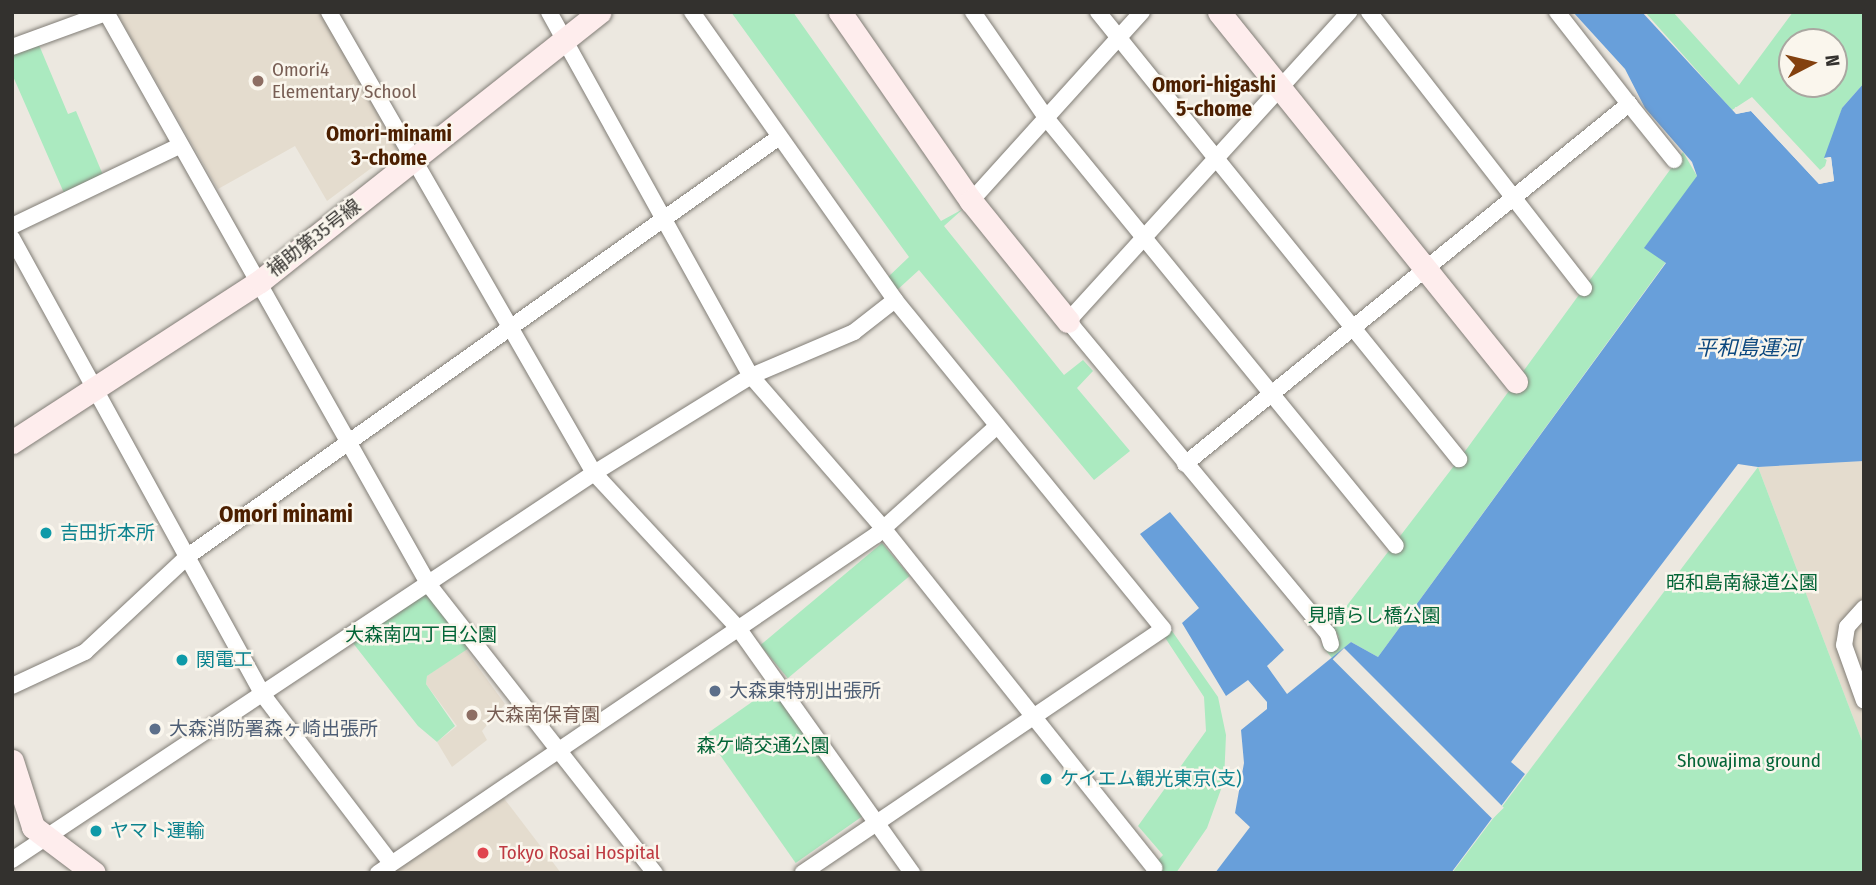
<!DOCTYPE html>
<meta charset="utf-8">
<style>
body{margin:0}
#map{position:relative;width:1876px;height:885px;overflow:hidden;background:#ece8e0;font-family:"Fira Sans Condensed","Noto Sans JP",sans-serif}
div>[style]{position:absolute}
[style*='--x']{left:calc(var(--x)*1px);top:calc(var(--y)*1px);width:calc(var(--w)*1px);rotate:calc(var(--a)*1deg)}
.built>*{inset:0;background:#e4dcce}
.green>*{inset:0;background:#abeac0;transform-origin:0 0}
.water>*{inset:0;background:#689fda}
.pier>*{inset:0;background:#ece8e0;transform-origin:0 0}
.roads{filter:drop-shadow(0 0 2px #817d76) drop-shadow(0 0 2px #817d76)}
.street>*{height:16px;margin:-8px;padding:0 8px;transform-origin:8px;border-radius:8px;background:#fff}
.secondary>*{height:23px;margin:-11.5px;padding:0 11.5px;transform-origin:11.5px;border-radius:11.5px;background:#feeded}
.dots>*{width:19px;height:19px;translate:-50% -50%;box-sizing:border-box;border:4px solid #faf6ed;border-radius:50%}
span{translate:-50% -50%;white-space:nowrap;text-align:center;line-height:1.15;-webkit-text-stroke:5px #faf6ed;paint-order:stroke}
.education-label{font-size:19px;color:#785e54}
.left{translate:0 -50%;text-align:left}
.street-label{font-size:19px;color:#33312e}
.culture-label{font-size:19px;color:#0d838f}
.park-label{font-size:19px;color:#036537}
.service-label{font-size:19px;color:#4e5e75}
.health-label{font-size:19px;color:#be3a42}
.neighbourhood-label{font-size:21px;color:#4c1f00;font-weight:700}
.water-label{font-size:21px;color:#0c487f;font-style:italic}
.quarter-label{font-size:23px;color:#4c1f00;font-weight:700}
.frame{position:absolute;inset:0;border:14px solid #33312e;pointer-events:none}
.north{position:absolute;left:1778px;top:28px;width:70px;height:70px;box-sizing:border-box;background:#faf6ed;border:2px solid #aaa7a1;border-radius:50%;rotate:83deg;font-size:19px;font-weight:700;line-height:28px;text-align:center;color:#33312e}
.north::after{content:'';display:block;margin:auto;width:24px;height:32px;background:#83410f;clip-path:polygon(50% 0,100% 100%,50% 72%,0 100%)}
</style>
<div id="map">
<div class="built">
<div style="clip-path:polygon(126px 12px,322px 12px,397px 149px,327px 201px,295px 146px,218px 189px,118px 15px)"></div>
<div style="clip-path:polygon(1864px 461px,1864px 746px,1758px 467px)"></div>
<div style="clip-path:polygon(465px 649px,505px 704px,482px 731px,487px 740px,452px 767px,437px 742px,457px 726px,426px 684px,427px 676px)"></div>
<div style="clip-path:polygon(503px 797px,561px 873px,392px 873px)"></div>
</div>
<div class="green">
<div style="clip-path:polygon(731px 12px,793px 12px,941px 221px,963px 209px,944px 226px,1064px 375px,1083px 360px,1093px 371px,1077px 388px,1130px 451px,1094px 480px,919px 270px,896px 291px,887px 278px,909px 257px)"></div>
<div style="clip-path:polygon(evenodd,1645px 12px,1673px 12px,1739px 85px,1793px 12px,1864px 12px,1864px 83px,1842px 108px,1825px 166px,1820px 170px,1752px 97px,1732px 110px,1645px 12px,1792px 42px,1834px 42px,1834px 84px,1792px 84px,1792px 42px)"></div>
<div style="clip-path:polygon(39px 45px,68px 114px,76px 111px,103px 175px,64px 193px,12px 74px,12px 54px)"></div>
<div style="clip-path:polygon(1683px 152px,1697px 176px,1693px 185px,1645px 247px,1666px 262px,1378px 657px,1351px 642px,1332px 658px,1322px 646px,1339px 637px,1332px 625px,1463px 454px)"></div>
<div style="clip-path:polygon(1758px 467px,1864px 746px,1864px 873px,1452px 873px)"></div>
<div style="left:882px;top:543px;width:43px;height:159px;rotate:50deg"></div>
<div style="clip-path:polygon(429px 585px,475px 644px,427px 676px,426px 684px,455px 726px,437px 742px,418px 726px,349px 638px)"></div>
<div style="clip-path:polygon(1172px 631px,1218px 697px,1226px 735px,1224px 781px,1207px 828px,1176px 873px,1146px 873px,1163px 855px,1138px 826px,1206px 731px,1204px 697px,1164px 636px)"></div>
<div style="left:772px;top:688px;width:157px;height:81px;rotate:55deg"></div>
</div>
<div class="water">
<div style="clip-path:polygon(1573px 12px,1642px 12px,1736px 114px,1751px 111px,1819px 184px,1834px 181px,1831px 157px,1824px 158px,1842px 108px,1864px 83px,1864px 461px,1758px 467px,1738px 464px,1511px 762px,1525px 774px,1451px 873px,1215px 873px,1250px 827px,1235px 813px,1244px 763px,1241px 730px,1267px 709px,1267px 702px,1248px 680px,1226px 696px,1182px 623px,1199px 608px,1140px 534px,1170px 512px,1284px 650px,1267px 666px,1287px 694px,1351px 642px,1378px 657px,1666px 263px,1644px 248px,1697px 176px,1692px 162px,1645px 108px,1625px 69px)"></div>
</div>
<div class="pier">
<div style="clip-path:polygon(1735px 107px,1753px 108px,1820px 181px,1831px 179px,1828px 161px,1824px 158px,1831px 157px,1834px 181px,1819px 184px,1751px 111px,1736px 114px)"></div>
<div style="left:1344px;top:648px;width:226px;height:16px;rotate:45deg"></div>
</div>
<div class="roads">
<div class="street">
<div style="--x:106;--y:12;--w:658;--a:60.59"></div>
<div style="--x:429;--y:585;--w:366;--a:51.9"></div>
<div style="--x:329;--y:12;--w:532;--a:60.11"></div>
<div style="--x:594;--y:473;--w:212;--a:47.1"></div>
<div style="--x:738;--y:628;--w:301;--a:54.6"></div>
<div style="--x:549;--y:12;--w:416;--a:61"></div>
<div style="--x:751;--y:376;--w:201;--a:49"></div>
<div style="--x:883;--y:528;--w:435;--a:51.4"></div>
<div style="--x:692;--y:12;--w:352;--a:54.8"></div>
<div style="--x:895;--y:300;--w:424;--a:50.8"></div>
<div style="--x:1163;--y:629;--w:435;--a:145.9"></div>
<div style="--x:973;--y:12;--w:130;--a:55.3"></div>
<div style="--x:1047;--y:119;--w:551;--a:50.74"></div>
<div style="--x:1098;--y:12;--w:575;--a:51.08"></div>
<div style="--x:1369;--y:12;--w:350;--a:52.1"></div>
<div style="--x:12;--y:47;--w:102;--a:-20"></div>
<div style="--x:1629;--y:104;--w:72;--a:51.2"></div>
<div style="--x:971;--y:201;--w:255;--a:-47.9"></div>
<div style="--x:12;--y:226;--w:187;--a:-25.6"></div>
<div style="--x:12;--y:238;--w:521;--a:61.22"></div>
<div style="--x:263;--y:695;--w:211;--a:52.7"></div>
<div style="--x:1185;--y:464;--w:572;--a:-39.04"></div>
<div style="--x:1629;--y:104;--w:117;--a:-128"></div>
<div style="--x:1864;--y:608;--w:25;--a:132"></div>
<div style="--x:1847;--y:627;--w:18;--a:99"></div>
<div style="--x:1844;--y:645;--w:59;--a:70.3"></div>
<div style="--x:1331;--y:644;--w:10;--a:-107"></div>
<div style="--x:1328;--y:634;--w:407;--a:-129.7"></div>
<div style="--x:1068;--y:321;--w:418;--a:-47.7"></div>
<div style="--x:12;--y:686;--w:81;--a:-25"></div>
<div style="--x:85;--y:652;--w:141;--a:-43"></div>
<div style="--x:188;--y:556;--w:723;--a:-35.32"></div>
<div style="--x:12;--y:860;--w:699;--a:-33.62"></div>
<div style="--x:594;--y:473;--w:185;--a:-31.7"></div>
<div style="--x:751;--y:376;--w:112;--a:-23.1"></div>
<div style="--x:854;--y:332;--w:52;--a:-38"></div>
<div style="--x:378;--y:873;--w:602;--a:-34.17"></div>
<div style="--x:876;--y:535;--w:163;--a:-42"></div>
</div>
<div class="secondary">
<div style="--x:840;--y:12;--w:230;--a:55.3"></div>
<div style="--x:971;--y:201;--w:154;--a:51.1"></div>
<div style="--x:1219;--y:12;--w:474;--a:51.2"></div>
<div style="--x:12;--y:442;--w:296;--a:-33"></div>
<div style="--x:260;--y:281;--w:433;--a:-38.4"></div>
<div style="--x:12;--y:761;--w:69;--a:72.3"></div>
<div style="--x:33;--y:827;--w:76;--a:37"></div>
</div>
</div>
<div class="dots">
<div style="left:258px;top:81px;background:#8d6e63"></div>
<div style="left:46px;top:533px;background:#0f9aa8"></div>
<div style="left:182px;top:660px;background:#0f9aa8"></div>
<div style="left:715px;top:691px;background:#5c6f8a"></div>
<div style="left:472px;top:715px;background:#8d6e63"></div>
<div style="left:155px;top:729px;background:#5c6f8a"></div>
<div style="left:1046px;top:779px;background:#0f9aa8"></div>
<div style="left:96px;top:831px;background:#0f9aa8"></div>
<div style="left:483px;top:853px;background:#e0444e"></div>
</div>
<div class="education-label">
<span class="left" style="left:272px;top:81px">Omori4<br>Elementary School</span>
<span class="left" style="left:486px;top:715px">大森南保育園</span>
</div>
<div class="street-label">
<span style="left:314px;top:238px;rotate:-38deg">補助第35号線</span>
</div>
<div class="culture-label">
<span class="left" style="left:60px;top:533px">吉田折本所</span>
<span class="left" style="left:196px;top:660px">関電工</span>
<span class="left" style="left:1060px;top:779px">ケイエム観光東京(支)</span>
<span class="left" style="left:110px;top:831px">ヤマト運輸</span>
</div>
<div class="park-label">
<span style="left:1742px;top:583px">昭和島南緑道公園</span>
<span style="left:1374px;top:616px">見晴らし橋公園</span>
<span style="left:421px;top:635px">大森南四丁目公園</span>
<span style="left:763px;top:746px">森ケ崎交通公園</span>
<span style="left:1749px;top:761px">Showajima ground</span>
</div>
<div class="service-label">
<span class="left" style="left:729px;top:691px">大森東特別出張所</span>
<span class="left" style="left:169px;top:729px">大森消防署森ヶ崎出張所</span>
</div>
<div class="health-label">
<span class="left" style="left:499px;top:853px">Tokyo Rosai Hospital</span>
</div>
<div class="neighbourhood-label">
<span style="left:1214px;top:97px">Omori-higashi<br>5-chome</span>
<span style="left:389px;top:146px">Omori-minami<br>3-chome</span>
</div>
<div class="water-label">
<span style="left:1748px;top:348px">平和島運河</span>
</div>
<div class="quarter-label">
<span style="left:286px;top:514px">Omori minami</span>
</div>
<div class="frame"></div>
<div class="north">N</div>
</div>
